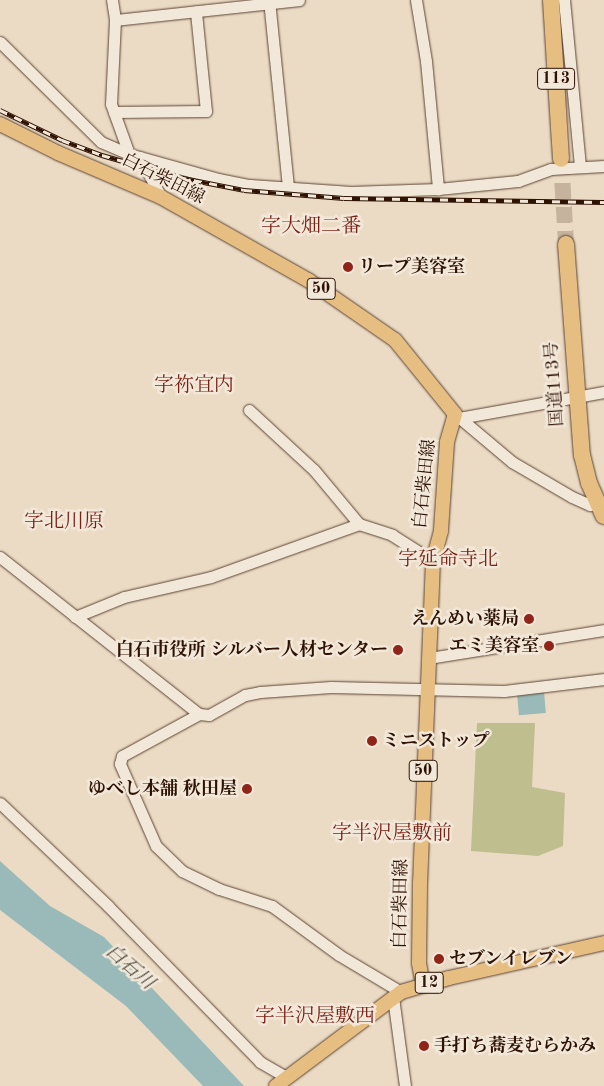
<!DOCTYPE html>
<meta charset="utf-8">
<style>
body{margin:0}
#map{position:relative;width:604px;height:1086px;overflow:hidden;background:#ebdbc4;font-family:"Old Standard TT","Noto Serif JP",serif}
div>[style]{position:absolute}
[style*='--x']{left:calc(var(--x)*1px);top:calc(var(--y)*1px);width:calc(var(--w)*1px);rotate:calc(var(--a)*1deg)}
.green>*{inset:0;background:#bfbe8f}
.water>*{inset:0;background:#99bab9;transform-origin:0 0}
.highway-tunnel>*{height:16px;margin-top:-8px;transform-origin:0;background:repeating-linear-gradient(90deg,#c5b39d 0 16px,transparent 0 24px)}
.roads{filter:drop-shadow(0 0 1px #5d4433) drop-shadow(0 0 1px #5d4433)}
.minor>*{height:11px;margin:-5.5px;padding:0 5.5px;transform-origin:5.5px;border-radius:5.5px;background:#f2e8d9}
.major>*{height:14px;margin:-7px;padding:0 7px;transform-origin:7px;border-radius:7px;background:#e6be82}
.highway>*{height:16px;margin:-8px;padding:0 8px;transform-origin:8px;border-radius:8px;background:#e6be82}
.rail>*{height:4.5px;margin-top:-2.25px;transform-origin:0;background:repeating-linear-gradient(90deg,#f2e8d9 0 8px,#2e1203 0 16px);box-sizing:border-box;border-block:1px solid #2e1203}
.dots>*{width:14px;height:14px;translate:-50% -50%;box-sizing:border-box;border:2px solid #f2e8d9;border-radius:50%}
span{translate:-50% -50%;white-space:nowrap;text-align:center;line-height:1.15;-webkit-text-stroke:5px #f2e8d9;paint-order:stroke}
.shield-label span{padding:1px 4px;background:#f2e8d9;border:1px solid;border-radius:4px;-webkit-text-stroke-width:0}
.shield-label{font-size:16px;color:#2e1203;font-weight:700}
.street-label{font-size:18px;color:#2e1203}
.poi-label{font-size:18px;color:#2e1203;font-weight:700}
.left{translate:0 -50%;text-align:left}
.right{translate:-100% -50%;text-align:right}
.water-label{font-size:19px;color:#534d43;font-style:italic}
.quarter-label{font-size:20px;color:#7a1f14}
</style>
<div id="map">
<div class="green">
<div style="clip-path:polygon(477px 723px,535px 723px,532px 787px,565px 793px,563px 846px,538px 856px,471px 851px)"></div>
</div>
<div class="water">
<div style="left:544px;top:692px;width:21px;height:27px;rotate:85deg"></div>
<div style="clip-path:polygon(0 861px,50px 906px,104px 937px,244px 1086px,203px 1086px,126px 1006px,0 910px)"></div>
</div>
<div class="highway-tunnel">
<div style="--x:561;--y:159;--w:85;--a:86.6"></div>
</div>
<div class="roads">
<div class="minor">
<div style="--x:112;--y:0;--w:20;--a:81"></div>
<div style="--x:115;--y:20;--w:84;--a:92.7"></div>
<div style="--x:111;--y:104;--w:53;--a:70.2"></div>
<div style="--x:269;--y:0;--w:188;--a:84.2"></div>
<div style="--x:416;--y:0;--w:62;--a:80.7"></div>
<div style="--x:426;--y:61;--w:129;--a:84.6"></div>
<div style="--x:564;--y:0;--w:167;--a:84.5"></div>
<div style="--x:115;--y:20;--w:185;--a:-6.2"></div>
<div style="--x:0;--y:42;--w:142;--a:44.7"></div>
<div style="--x:101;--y:142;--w:30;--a:23"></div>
<div style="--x:129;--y:154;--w:92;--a:15.7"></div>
<div style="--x:218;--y:179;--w:33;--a:11"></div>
<div style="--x:250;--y:185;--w:101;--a:4"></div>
<div style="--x:351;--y:192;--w:87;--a:-2"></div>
<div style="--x:438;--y:189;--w:80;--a:-5.7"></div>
<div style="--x:518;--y:181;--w:35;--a:-20"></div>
<div style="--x:551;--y:169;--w:53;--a:-3.2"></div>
<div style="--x:114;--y:112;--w:92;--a:-0.6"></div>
<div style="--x:206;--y:111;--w:100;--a:-95.8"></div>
<div style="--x:140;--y:157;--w:45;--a:62.3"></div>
<div style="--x:249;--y:410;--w:88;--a:42.7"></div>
<div style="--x:314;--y:470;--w:70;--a:50.2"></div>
<div style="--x:359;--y:524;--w:35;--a:18"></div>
<div style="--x:392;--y:535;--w:49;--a:32.4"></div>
<div style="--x:455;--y:414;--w:75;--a:40.1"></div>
<div style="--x:512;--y:462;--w:69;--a:30.3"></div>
<div style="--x:572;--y:497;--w:20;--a:24"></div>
<div style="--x:590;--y:505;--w:7;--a:-16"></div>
<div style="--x:459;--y:418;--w:147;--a:-10.2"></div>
<div style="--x:0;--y:557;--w:253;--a:38.3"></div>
<div style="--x:75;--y:617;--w:53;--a:-22.2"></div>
<div style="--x:124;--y:597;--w:89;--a:-12.9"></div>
<div style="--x:211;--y:577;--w:157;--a:-19.7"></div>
<div style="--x:429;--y:658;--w:177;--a:-9.1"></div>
<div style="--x:0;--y:803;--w:149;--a:43.6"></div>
<div style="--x:108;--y:906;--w:218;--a:45.7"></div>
<div style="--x:260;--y:1062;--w:30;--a:30"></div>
<div style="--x:401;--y:992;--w:72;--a:-149.2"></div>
<div style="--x:339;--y:955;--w:83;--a:-143.8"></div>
<div style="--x:272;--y:906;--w:56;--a:-162.2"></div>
<div style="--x:219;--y:889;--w:41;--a:-154.1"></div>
<div style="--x:182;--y:871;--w:36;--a:-136"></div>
<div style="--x:156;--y:846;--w:90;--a:-113.7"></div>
<div style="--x:120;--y:764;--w:8;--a:-76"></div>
<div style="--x:122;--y:756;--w:88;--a:-28.6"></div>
<div style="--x:199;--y:714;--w:10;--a:6"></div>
<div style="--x:209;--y:715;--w:41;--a:-29.1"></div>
<div style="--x:245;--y:695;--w:15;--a:-11"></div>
<div style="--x:260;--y:692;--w:71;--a:-4"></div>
<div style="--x:331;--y:687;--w:173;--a:1.3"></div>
<div style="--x:504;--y:691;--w:101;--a:-6.8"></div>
<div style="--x:393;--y:997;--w:90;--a:82.3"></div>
</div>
<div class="major">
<div style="--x:0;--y:124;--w:65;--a:26.6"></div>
<div style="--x:58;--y:153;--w:112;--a:23.1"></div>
<div style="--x:161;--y:197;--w:169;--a:29.5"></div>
<div style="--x:308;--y:280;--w:106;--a:34.6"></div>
<div style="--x:395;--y:340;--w:95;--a:51"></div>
<div style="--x:455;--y:414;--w:29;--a:106"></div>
<div style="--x:447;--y:442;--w:89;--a:93.9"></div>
<div style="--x:441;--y:531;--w:31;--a:105"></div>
<div style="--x:433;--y:561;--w:321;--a:92.3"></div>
<div style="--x:420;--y:882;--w:81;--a:90.7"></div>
<div style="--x:419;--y:963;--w:22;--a:80"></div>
<div style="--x:276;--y:1086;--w:156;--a:-36.9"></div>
<div style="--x:401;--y:992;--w:50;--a:-16.3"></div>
<div style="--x:449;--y:978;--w:159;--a:-12.7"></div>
</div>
<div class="highway">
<div style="--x:551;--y:0;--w:159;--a:86.4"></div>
<div style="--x:566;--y:244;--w:212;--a:85.7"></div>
<div style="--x:582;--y:455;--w:29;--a:76"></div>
<div style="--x:589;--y:483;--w:36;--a:66"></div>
</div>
</div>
<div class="rail">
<div style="--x:0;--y:110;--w:69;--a:25.8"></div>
<div style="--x:62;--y:140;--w:43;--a:20.6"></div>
<div style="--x:102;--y:155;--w:79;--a:16.1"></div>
<div style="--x:178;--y:177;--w:67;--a:11.1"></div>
<div style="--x:244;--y:190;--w:100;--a:4.6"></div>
<div style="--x:344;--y:198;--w:260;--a:0.9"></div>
</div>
<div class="dots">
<div style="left:348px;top:267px;background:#8f2418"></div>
<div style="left:529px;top:619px;background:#8f2418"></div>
<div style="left:549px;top:646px;background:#8f2418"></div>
<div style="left:398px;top:650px;background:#8f2418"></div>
<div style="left:372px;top:741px;background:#8f2418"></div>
<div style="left:247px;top:789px;background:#8f2418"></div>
<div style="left:439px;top:959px;background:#8f2418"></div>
<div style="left:424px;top:1046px;background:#8f2418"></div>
</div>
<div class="shield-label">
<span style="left:556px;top:79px">113</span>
<span style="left:321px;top:289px">50</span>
<span style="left:423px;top:771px">50</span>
<span style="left:429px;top:983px">12</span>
</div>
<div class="street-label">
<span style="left:163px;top:179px;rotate:27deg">白石柴田線</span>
<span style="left:555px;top:384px;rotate:-94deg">国道113号</span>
<span style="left:425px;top:484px;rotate:-84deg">白石柴田線</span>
<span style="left:401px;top:904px;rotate:-89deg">白石柴田線</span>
</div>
<div class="poi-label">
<span class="left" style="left:358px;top:267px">リープ美容室</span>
<span class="right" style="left:519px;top:619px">えんめい薬局</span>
<span class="right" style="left:539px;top:646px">エミ美容室</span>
<span class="right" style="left:388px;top:650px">白石市役所 シルバー人材センター</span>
<span class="left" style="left:382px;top:741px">ミニストップ</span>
<span class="right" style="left:237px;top:789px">ゆべし本舗 秋田屋</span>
<span class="left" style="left:449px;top:959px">セブンイレブン</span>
<span class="left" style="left:434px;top:1046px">手打ち蕎麦むらかみ</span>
</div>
<div class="water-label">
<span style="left:129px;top:968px;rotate:41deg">白石川</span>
</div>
<div class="quarter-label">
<span style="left:311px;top:227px">字大畑二番</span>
<span style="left:194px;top:386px">字祢宜内</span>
<span style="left:64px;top:522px">字北川原</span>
<span style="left:448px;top:560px">字延命寺北</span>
<span style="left:392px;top:834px">字半沢屋敷前</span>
<span style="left:315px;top:1017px">字半沢屋敷西</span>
</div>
</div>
